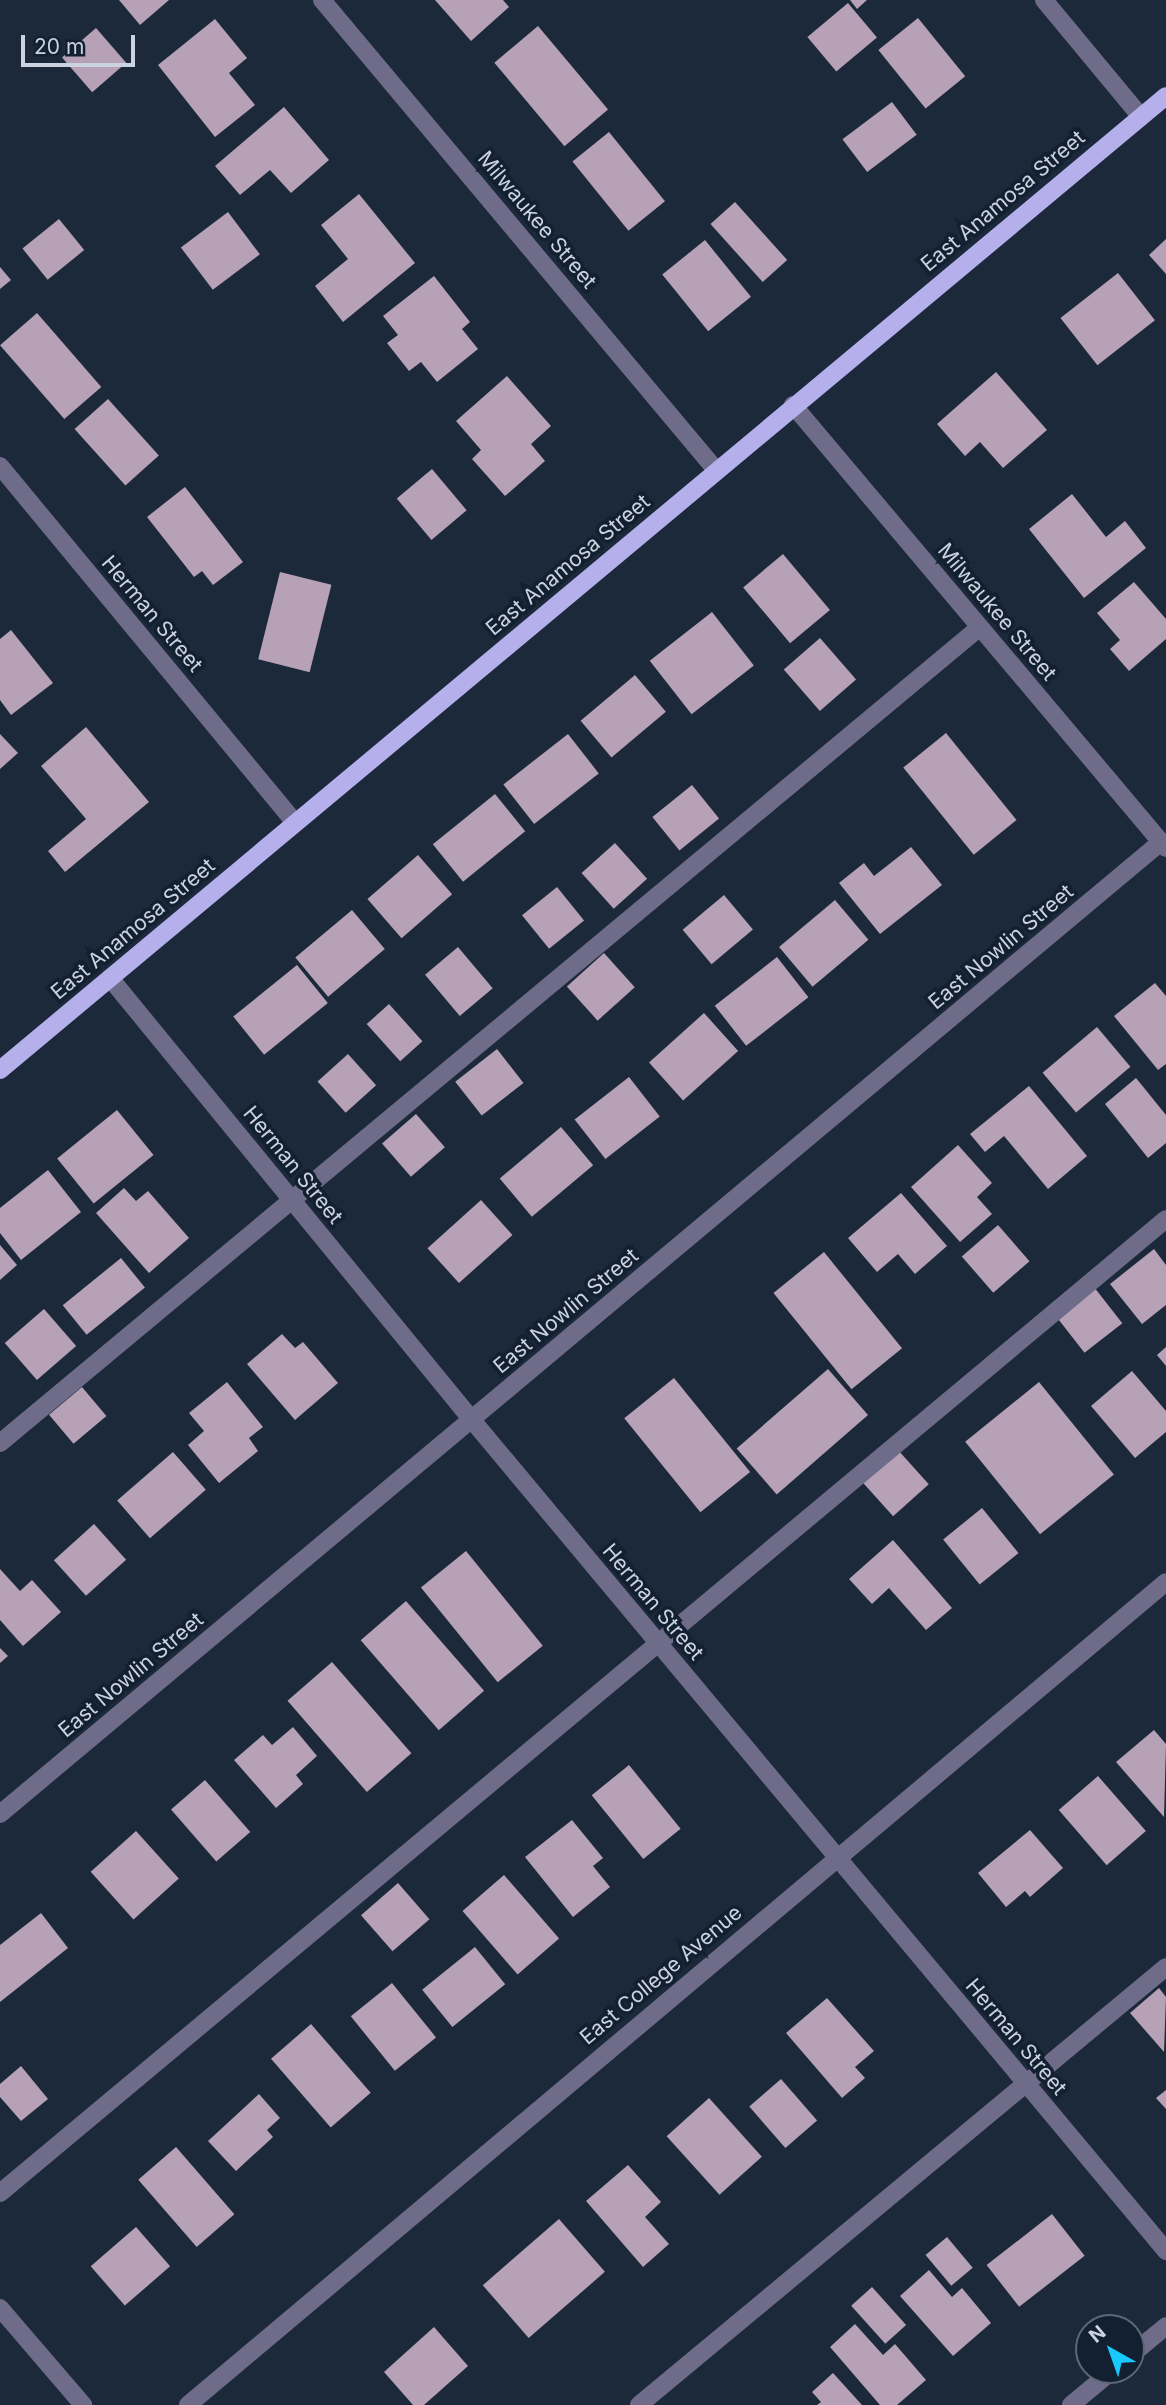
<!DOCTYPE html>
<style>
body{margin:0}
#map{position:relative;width:1166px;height:2405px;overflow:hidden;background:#1b293b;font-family:Inter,sans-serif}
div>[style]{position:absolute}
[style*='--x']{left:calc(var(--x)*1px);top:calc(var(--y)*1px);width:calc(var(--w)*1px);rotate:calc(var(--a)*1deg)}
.building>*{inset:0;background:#b7a1b6;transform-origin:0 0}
.minor>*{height:18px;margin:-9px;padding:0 9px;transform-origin:9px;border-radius:9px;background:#6f6c89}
.major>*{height:18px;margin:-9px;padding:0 9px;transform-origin:9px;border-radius:9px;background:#b5afeb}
span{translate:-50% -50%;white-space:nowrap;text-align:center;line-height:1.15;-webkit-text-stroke:7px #122031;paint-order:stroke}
.street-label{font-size:21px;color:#cad3df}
.north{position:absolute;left:1075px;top:2314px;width:70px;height:70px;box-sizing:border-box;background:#122031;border:2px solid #5c6877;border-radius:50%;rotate:320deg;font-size:19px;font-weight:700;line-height:28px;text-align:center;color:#cad3df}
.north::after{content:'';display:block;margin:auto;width:24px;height:32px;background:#18cafc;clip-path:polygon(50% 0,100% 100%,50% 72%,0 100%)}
.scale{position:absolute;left:21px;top:35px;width:114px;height:32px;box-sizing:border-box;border:4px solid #cad3df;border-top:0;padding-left:9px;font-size:21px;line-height:24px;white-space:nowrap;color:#cad3df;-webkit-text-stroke:5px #122031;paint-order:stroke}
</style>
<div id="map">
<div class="building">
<div style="clip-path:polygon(119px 0,169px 0,140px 25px)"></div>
<div style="clip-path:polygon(435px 0,503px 0,509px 7px,471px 41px)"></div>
<div style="clip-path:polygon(850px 0,867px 0,857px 9px)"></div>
<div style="left:848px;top:3px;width:45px;height:53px;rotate:50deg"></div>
<div style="left:918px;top:18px;width:75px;height:51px;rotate:51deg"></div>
<div style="clip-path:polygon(215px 19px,247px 58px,229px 73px,255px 105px,215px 137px,158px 65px)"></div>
<div style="left:538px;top:26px;width:109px;height:57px;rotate:50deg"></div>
<div style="left:96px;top:28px;width:46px;height:45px;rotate:49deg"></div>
<div style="left:892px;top:102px;width:41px;height:62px;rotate:53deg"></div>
<div style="clip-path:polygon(284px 107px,329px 160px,291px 193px,270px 170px,240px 195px,215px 166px)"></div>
<div style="left:609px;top:132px;width:89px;height:47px;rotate:51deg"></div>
<div style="clip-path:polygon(359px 194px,415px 263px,343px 322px,315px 286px,348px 259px,321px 225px)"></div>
<div style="left:735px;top:202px;width:78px;height:33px;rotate:48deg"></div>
<div style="left:228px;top:212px;width:53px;height:59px;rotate:53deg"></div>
<div style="left:59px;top:219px;width:40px;height:47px;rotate:51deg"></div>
<div style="clip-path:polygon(1166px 239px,1166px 274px,1149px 255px)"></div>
<div style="left:705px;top:240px;width:73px;height:55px;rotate:51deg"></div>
<div style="clip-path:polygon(0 267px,11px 280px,0 289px)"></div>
<div style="left:1118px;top:273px;width:60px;height:73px;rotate:52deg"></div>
<div style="clip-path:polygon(434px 276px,470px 322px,462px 329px,478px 349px,437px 382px,421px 362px,409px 371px,387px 343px,398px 335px,383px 316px)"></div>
<div style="left:37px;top:313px;width:98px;height:49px;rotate:49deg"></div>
<div style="clip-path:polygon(996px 372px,1047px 430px,1003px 468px,980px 442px,965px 456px,937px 424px)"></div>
<div style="clip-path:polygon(507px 376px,551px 426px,531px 444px,545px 461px,505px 496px,472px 459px,481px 450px,456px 421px)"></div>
<div style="left:108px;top:399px;width:76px;height:45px;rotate:48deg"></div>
<div style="left:432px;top:469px;width:54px;height:46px;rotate:50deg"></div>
<div style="clip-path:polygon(185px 487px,243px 562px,213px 585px,202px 571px,194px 577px,147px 517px)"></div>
<div style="clip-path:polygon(1072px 494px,1106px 537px,1125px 521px,1146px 548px,1084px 598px,1029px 529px)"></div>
<div style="left:783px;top:554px;width:73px;height:52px;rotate:50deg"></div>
<div style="left:280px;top:572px;width:53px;height:90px;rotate:14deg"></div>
<div style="clip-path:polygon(1134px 582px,1166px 619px,1166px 639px,1129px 671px,1110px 649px,1120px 640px,1097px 613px)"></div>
<div style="left:712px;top:612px;width:68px;height:79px;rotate:52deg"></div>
<div style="clip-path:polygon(11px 630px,53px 683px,11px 715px,0 700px,0 639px)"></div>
<div style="left:820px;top:638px;width:55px;height:48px;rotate:49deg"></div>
<div style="left:635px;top:675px;width:48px;height:71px;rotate:50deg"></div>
<div style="clip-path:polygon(86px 727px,149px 802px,65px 872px,48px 851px,86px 819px,41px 766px)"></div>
<div style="left:946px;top:733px;width:112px;height:55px;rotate:51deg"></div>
<div style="clip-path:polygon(0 734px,18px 753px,0 769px)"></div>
<div style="left:568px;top:734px;width:50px;height:82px;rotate:52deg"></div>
<div style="left:692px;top:785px;width:43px;height:51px;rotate:51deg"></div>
<div style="left:495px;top:794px;width:48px;height:80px;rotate:51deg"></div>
<div style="left:615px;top:843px;width:48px;height:45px;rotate:48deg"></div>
<div style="clip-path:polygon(911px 847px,942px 885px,880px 934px,839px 883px,864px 863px,874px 876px)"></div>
<div style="left:418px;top:855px;width:52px;height:67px;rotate:49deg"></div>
<div style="left:557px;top:887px;width:43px;height:45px;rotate:51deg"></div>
<div style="left:724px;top:895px;width:45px;height:54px;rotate:50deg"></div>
<div style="left:835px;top:900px;width:52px;height:73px;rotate:50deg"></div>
<div style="left:352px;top:910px;width:51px;height:74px;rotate:50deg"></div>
<div style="left:458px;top:947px;width:54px;height:43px;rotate:50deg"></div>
<div style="left:604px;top:953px;width:46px;height:50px;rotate:48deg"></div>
<div style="left:777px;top:957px;width:51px;height:79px;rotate:52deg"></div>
<div style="left:297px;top:965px;width:49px;height:82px;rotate:51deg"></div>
<div style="clip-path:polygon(1155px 983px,1166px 996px,1166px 1064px,1158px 1070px,1114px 1016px)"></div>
<div style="left:389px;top:1004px;width:50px;height:30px;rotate:48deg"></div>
<div style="left:704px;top:1013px;width:51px;height:74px;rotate:48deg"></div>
<div style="left:1097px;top:1027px;width:52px;height:71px;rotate:50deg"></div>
<div style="left:497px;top:1049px;width:43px;height:53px;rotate:52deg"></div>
<div style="left:348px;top:1054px;width:42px;height:41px;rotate:48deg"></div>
<div style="left:629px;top:1077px;width:50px;height:69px;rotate:52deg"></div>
<div style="clip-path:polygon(1136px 1078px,1166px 1115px,1166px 1143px,1148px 1158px,1105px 1104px)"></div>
<div style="clip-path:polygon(1029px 1086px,1087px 1156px,1048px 1189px,1004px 1136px,985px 1152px,970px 1134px)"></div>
<div style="left:117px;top:1110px;width:58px;height:77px;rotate:51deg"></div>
<div style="left:416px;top:1114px;width:44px;height:45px;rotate:49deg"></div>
<div style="left:561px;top:1127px;width:50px;height:80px;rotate:50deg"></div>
<div style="clip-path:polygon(958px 1145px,992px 1183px,977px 1197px,992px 1214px,960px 1242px,911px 1187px)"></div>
<div style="clip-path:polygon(48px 1170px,81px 1212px,21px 1260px,0 1233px,0 1208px)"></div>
<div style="clip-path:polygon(124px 1188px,136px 1201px,148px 1191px,189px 1238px,149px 1273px,96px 1213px)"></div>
<div style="clip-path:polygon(901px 1193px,947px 1246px,915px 1274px,898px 1254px,877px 1272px,848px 1238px)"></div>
<div style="left:481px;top:1200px;width:47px;height:72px;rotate:48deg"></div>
<div style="left:998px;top:1225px;width:48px;height:48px;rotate:49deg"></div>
<div style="clip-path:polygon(0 1245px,17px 1265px,0 1280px)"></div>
<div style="clip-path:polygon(1154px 1249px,1166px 1265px,1166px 1305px,1142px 1324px,1110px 1284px)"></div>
<div style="left:824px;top:1252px;width:124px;height:65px;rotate:51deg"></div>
<div style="left:121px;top:1258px;width:38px;height:75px;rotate:51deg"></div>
<div style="left:1094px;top:1287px;width:46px;height:48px;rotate:52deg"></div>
<div style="left:44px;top:1309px;width:49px;height:52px;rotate:49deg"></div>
<div style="clip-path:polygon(282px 1334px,295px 1348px,303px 1342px,338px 1383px,295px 1420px,247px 1364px)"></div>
<div style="clip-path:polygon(1166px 1347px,1166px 1366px,1157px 1355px)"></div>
<div style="left:828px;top:1369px;width:61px;height:121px;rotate:49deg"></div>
<div style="clip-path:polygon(1132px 1371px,1166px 1411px,1166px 1432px,1135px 1458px,1091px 1406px)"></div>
<div style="left:674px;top:1378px;width:121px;height:64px;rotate:51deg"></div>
<div style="clip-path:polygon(227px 1382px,263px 1427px,249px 1438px,258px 1451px,219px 1483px,188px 1445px,204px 1431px,189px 1413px)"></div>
<div style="left:1039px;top:1382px;width:119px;height:95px;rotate:51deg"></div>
<div style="left:82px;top:1387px;width:38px;height:43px;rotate:50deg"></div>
<div style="left:898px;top:1450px;width:46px;height:48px;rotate:48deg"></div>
<div style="left:173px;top:1452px;width:50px;height:74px;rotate:49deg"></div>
<div style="left:982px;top:1508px;width:58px;height:50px;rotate:51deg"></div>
<div style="left:94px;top:1524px;width:48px;height:54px;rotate:48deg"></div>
<div style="clip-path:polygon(893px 1540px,952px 1608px,926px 1630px,889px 1588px,872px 1604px,849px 1579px)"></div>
<div style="left:466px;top:1551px;width:122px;height:58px;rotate:51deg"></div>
<div style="clip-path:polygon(0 1569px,20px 1591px,32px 1580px,61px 1612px,23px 1646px,0 1620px)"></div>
<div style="left:406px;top:1601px;width:119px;height:60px;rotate:49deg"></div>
<div style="clip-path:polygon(0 1648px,8px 1656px,0 1663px)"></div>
<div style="left:332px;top:1662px;width:121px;height:59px;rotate:49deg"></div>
<div style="clip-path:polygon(293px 1727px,317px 1756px,296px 1775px,303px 1784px,276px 1808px,234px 1760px,263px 1735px,272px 1745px)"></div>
<div style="clip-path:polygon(1154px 1730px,1166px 1744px,1164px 1817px,1116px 1762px)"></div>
<div style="left:629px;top:1765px;width:82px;height:48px;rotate:51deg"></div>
<div style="left:1098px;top:1776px;width:73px;height:52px;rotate:49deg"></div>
<div style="left:205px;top:1780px;width:69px;height:45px;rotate:49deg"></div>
<div style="clip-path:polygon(572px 1820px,603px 1858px,593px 1866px,610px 1887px,573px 1917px,525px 1857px)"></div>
<div style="clip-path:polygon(1030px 1830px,1063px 1868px,1030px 1897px,1025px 1891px,1006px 1907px,978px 1873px)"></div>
<div style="left:136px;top:1831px;width:64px;height:61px;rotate:48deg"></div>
<div style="left:504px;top:1875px;width:84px;height:55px;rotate:49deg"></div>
<div style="left:398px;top:1883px;width:48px;height:49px;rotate:49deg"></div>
<div style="clip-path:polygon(41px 1913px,68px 1948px,0 2002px,0 1945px)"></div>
<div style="left:475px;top:1947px;width:48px;height:68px;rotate:51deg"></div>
<div style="left:392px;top:1983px;width:70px;height:53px;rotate:51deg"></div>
<div style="clip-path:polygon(1159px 1988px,1166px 1997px,1164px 2052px,1130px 2013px)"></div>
<div style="clip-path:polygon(827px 1998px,874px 2051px,855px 2067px,865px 2078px,842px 2098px,786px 2033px)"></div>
<div style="left:311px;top:2024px;width:91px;height:53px;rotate:49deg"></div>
<div style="clip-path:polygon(21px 2066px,48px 2099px,21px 2121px,0 2097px,0 2084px)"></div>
<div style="left:781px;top:2079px;width:55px;height:42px;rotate:49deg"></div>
<div style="clip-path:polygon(1166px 2090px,1166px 2109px,1156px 2098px)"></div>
<div style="clip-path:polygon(259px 2094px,280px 2118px,267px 2130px,273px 2137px,236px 2171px,208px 2141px)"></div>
<div style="left:709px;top:2098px;width:79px;height:57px;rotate:48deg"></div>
<div style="left:176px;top:2147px;width:89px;height:50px;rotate:49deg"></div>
<div style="clip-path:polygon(628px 2165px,661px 2202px,645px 2217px,669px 2244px,643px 2267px,586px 2201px)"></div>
<div style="left:1052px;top:2214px;width:53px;height:83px;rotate:52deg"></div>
<div style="left:559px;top:2219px;width:70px;height:101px;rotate:49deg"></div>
<div style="left:136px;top:2227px;width:52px;height:60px;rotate:49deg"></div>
<div style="left:947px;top:2237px;width:40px;height:28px;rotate:50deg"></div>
<div style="clip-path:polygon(929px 2270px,952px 2297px,962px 2288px,991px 2323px,953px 2356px,900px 2296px)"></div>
<div style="left:872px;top:2287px;width:51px;height:28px;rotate:48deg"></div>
<div style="clip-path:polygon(855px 2324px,883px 2355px,895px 2344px,926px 2380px,897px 2405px,880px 2405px,830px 2347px)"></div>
<div style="clip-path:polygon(434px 2327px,468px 2366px,424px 2405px,413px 2405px,384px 2372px)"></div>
<div style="clip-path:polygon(833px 2373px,862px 2405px,817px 2405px,821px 2402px,812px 2392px)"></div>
</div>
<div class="minor">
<div style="--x:322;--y:0;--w:613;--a:50.03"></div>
<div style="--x:1044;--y:0;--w:152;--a:50.3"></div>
<div style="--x:793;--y:405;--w:579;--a:49.9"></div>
<div style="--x:0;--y:466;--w:463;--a:50.4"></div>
<div style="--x:110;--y:978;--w:571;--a:50.68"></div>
<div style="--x:472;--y:1420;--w:1083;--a:50.13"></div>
<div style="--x:0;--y:1443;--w:1275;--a:-39.78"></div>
<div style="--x:0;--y:1814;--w:1514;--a:-39.94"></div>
<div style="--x:0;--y:2193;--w:1519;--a:-39.87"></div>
<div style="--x:0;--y:2308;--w:128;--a:49.4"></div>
<div style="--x:1131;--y:2355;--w:45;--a:-39.6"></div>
<div style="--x:188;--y:2405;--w:1278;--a:-40.08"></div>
<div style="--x:639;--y:2405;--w:685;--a:-39.73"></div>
<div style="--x:1071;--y:2405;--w:55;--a:-39.8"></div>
</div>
<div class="major">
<div style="--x:0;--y:1070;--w:1519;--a:-39.87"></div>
</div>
<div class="street-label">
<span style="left:1003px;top:201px;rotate:-40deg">East Anamosa Street</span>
<span style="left:537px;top:220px;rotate:50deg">Milwaukee Street</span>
<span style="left:568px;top:565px;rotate:-40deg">East Anamosa Street</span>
<span style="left:997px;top:612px;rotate:50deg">Milwaukee Street</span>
<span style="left:152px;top:614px;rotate:50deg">Herman Street</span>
<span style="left:133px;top:929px;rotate:-40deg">East Anamosa Street</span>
<span style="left:1001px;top:947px;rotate:-40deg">East Nowlin Street</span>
<span style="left:293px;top:1165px;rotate:51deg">Herman Street</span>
<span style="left:566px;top:1311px;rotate:-40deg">East Nowlin Street</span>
<span style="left:653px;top:1602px;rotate:50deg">Herman Street</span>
<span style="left:131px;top:1675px;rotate:-40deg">East Nowlin Street</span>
<span style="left:661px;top:1975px;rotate:-40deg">East College Avenue</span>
<span style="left:1016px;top:2037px;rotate:50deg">Herman Street</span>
</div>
<div class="north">N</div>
<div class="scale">20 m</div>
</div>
